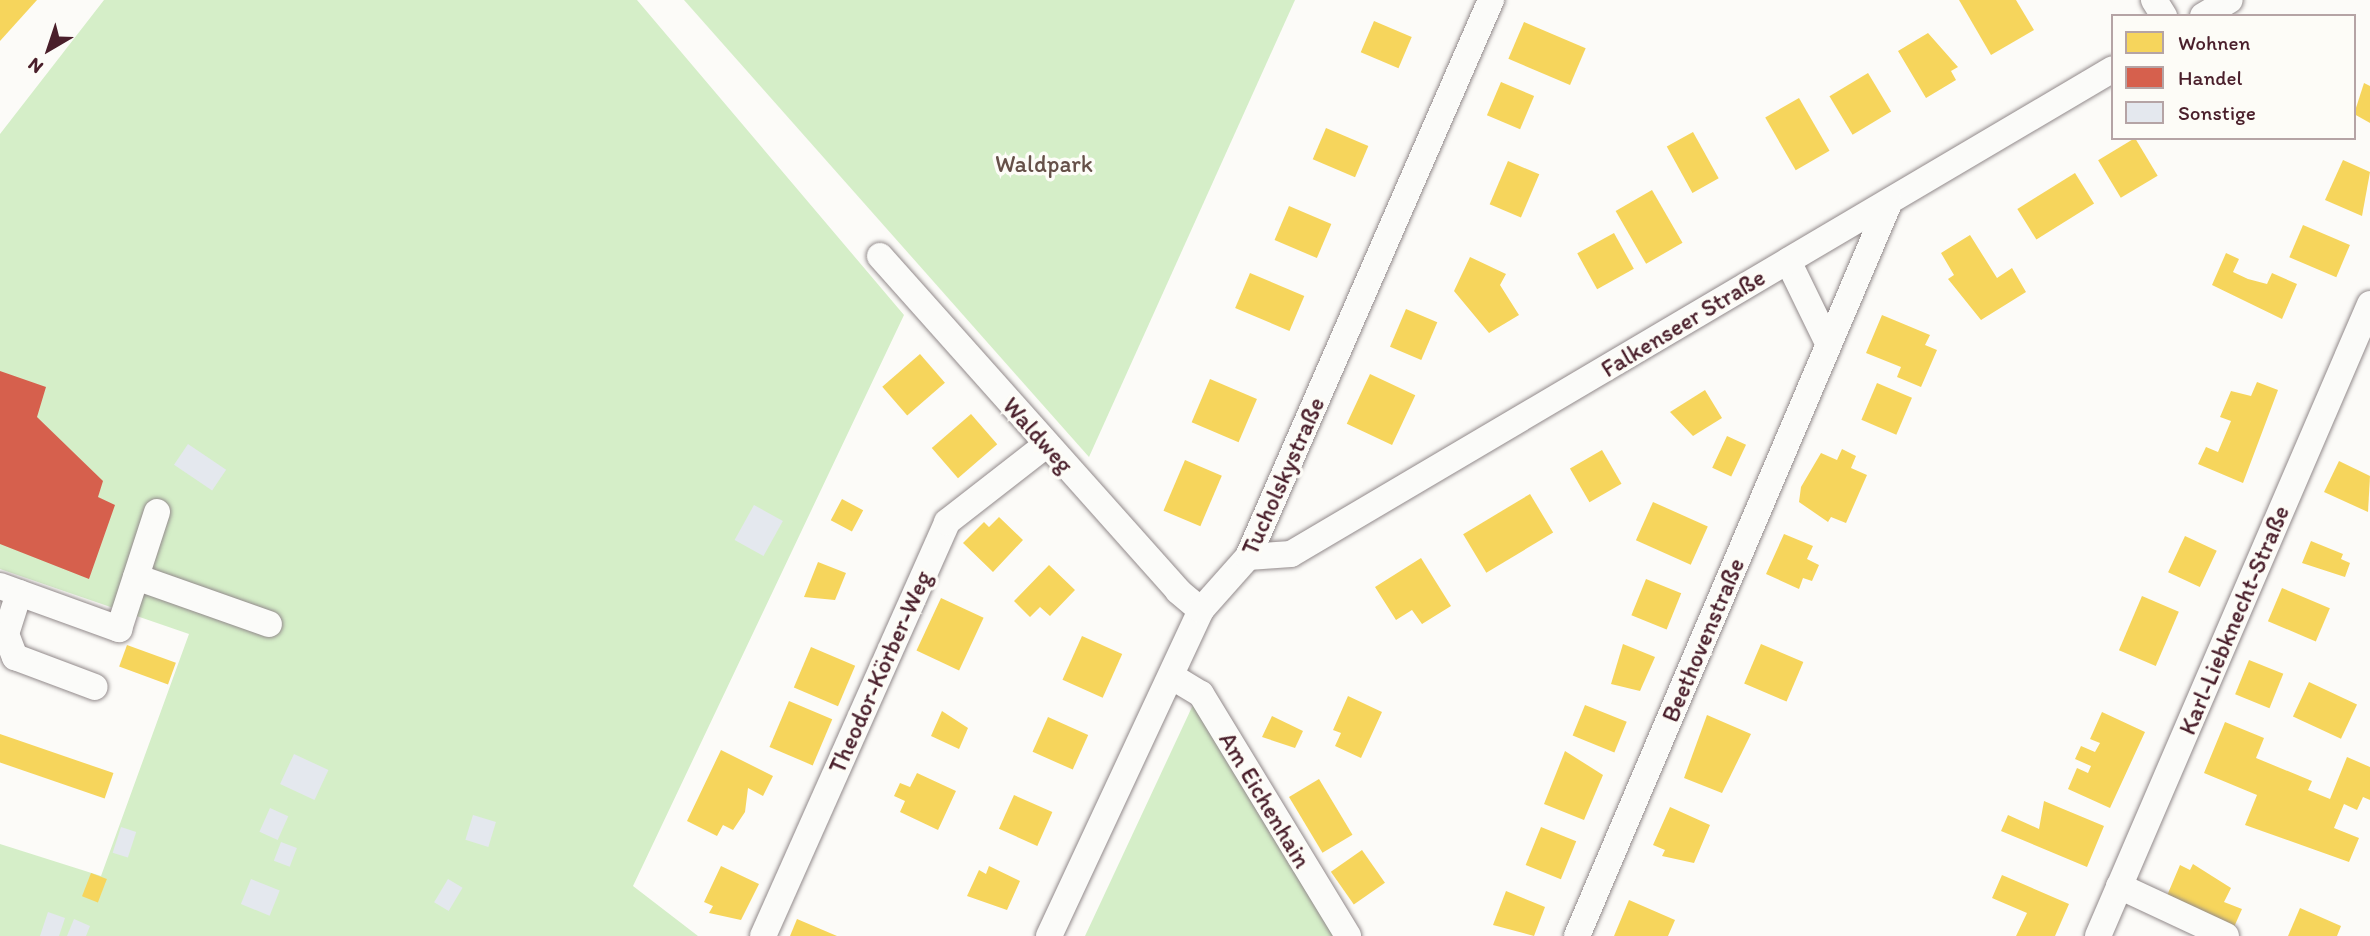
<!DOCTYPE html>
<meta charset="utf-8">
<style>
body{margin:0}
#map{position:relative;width:2370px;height:936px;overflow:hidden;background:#fcfbf8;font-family:Itim,sans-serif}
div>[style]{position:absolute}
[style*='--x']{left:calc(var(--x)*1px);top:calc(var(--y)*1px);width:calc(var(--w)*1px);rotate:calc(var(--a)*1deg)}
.green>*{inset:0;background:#d5eec8}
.homes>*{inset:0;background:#f6d55c;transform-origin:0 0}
.shops>*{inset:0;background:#d6604d}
.building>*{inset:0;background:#e4e8ee;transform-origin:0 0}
.roads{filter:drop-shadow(0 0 2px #928a8b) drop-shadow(0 0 2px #928a8b)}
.minor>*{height:26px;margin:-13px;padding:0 13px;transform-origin:13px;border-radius:13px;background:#fbfbf9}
span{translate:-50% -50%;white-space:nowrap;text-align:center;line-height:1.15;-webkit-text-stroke:7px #fdfcf7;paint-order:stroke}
.park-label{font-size:24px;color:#655048}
.street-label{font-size:24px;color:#4a1f2b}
.legend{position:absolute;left:2111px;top:14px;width:245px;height:126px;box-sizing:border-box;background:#fdfcf7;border:2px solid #b5a4a5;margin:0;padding:9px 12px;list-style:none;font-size:21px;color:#4a1f2b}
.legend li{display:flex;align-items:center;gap:14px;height:35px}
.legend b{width:35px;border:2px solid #b5a4a5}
.north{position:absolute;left:14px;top:14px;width:70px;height:70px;-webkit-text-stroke:5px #fdfcf7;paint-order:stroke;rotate:219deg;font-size:19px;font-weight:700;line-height:28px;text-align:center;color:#4a1f2b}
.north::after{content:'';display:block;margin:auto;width:24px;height:32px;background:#4a1f2b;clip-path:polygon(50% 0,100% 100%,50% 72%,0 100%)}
</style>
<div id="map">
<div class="green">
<div style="clip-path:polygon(104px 0,637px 0,904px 315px,633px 886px,698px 936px,0 936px,0 844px,101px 876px,189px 634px,0 569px,0 134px)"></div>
<div style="clip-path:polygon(684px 0,1295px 0,1089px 457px)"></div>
<div style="clip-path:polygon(1199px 692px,1348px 936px,1085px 936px)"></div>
</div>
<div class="homes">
<div style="clip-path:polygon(0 0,37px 0,0 41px)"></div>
<div style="clip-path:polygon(1959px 0,2016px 0,2034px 30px,1991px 55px)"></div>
<div style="left:1374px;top:21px;width:41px;height:34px;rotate:23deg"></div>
<div style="left:1524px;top:22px;width:67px;height:40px;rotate:23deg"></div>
<div style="clip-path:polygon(1928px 33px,1958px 67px,1951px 71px,1956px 80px,1926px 98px,1898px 51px)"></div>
<div style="left:1868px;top:73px;width:45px;height:45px;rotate:59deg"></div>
<div style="left:1501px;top:82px;width:36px;height:36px;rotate:23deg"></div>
<div style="clip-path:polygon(2364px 83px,2370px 86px,2370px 123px,2354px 114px)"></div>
<div style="left:1799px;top:98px;width:61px;height:39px;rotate:60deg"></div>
<div style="left:1326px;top:128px;width:46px;height:34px;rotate:23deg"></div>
<div style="left:1693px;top:132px;width:53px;height:30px;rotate:61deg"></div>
<div style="left:2135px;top:138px;width:44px;height:43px;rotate:59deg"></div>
<div style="clip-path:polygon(2343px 160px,2370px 172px,2362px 216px,2325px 200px)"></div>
<div style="left:1508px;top:161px;width:34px;height:47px;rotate:23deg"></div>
<div style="left:2075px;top:173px;width:36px;height:68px;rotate:58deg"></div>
<div style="left:1652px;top:190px;width:61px;height:42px;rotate:60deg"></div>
<div style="left:1289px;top:206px;width:46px;height:37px;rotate:23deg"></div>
<div style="left:2303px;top:225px;width:51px;height:35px;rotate:23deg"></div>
<div style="left:1614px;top:233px;width:41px;height:42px;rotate:61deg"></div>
<div style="clip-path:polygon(1970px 235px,1997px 278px,2012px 268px,2026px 292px,1981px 320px,1948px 279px,1954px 275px,1941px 253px)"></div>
<div style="clip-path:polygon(2226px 253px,2239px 259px,2233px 272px,2248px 279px,2267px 284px,2272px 273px,2297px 284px,2282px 319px,2212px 285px)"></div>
<div style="clip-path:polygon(1470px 257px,1506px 274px,1500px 285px,1519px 315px,1489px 333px,1454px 291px)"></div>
<div style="left:1250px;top:273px;width:59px;height:38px;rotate:23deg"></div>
<div style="left:1406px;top:309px;width:34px;height:41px;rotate:23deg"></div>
<div style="clip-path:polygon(1882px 315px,1930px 335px,1925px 345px,1937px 350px,1921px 387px,1897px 377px,1901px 367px,1866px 353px)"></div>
<div style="left:920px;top:354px;width:38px;height:50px;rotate:49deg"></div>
<div style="left:1370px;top:374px;width:50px;height:55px;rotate:25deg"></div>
<div style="left:1210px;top:379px;width:51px;height:47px;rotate:23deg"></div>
<div style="clip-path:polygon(2257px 382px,2278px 390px,2243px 483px,2198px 464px,2206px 447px,2218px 452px,2231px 421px,2220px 417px,2231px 391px,2251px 396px)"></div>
<div style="left:1877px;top:383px;width:38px;height:40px;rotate:23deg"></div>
<div style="clip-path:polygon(1705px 390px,1722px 418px,1693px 436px,1670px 412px)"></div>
<div style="left:971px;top:414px;width:40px;height:52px;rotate:49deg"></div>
<div style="left:1727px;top:436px;width:21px;height:35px;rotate:25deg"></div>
<div style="clip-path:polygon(1842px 449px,1856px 456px,1851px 468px,1867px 475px,1846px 523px,1831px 517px,1828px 522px,1799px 502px,1801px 487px,1821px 453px,1837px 460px)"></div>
<div style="left:1602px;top:450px;width:39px;height:37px;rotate:60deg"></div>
<div style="left:1185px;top:460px;width:40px;height:55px;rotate:23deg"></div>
<div style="clip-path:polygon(2339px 461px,2370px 476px,2368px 512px,2324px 492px)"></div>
<div style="left:1530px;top:494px;width:45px;height:78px;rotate:59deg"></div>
<div style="left:842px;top:499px;width:24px;height:24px;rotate:28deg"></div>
<div style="left:1653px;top:502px;width:60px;height:42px;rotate:24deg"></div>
<div style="clip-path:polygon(999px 517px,1023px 540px,993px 572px,963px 543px,984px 522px,989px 527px)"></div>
<div style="clip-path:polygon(1784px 534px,1813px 546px,1807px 559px,1819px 565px,1812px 581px,1803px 578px,1799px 589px,1766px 574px)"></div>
<div style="left:2185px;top:536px;width:35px;height:40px;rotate:25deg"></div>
<div style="clip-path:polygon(2311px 541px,2343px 554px,2341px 559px,2350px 563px,2345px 577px,2302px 563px)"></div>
<div style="clip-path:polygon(1421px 558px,1451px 606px,1422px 624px,1412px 610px,1396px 620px,1375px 587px)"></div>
<div style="clip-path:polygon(818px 562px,846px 573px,835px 600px,804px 597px)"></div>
<div style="clip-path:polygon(1049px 565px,1075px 590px,1050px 616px,1040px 607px,1030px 617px,1014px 601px)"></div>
<div style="left:1646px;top:579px;width:38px;height:39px;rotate:22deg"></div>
<div style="left:2282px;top:588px;width:52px;height:36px;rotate:23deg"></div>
<div style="left:2142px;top:596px;width:40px;height:59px;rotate:23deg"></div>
<div style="left:941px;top:598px;width:47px;height:58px;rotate:25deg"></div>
<div style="left:1082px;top:636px;width:44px;height:48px;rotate:24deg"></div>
<div style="clip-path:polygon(1623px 644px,1655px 657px,1640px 691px,1611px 684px)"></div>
<div style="left:1761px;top:644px;width:46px;height:43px;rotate:23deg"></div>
<div style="left:127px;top:645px;width:52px;height:23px;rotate:20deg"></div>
<div style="left:811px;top:647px;width:48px;height:44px;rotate:23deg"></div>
<div style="left:2249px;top:660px;width:37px;height:37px;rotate:22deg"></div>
<div style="left:2309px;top:682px;width:53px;height:38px;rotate:25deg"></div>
<div style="clip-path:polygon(1348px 696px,1382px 712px,1361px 758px,1335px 746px,1341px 733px,1333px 730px)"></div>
<div style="left:789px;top:701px;width:47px;height:50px;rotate:23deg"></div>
<div style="left:1585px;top:705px;width:45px;height:33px;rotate:22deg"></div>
<div style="clip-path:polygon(942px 711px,968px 728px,959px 749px,931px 736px)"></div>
<div style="clip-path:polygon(2102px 712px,2145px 732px,2110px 808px,2068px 789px,2077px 768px,2088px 773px,2091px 766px,2075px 759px,2081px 746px,2095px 752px,2100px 743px,2090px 739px)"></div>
<div style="clip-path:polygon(1707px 715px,1751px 734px,1722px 793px,1684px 778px)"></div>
<div style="clip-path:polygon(1272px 716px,1303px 731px,1295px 748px,1262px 737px)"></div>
<div style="left:1048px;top:717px;width:44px;height:38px;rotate:24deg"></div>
<div style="clip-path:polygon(2225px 722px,2264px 738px,2256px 758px,2312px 781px,2308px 790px,2330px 799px,2347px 757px,2370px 767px,2370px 800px,2363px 797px,2357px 810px,2344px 804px,2334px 828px,2359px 838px,2349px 862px,2245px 825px,2257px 795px,2204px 773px)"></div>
<div style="left:0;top:734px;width:120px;height:27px;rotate:19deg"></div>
<div style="clip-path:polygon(721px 750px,773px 776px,763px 796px,748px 788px,745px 812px,733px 830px,723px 825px,717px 836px,687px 821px)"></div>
<div style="clip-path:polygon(1565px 751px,1603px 775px,1584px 820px,1544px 804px)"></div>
<div style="clip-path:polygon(917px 773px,956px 791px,938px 830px,900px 812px,905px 801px,894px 796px,900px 783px,910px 787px)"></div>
<div style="left:1319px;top:779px;width:65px;height:35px;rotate:59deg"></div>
<div style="left:1014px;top:795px;width:42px;height:37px;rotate:24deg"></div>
<div style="clip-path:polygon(2044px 801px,2104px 826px,2087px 867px,2001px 831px,2008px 815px,2039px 829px)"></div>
<div style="clip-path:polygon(1670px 807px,1710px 825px,1694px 863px,1662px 856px,1665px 850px,1653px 845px)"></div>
<div style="left:1541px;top:827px;width:38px;height:41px;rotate:22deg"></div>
<div style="left:1362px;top:850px;width:40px;height:38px;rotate:55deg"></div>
<div style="clip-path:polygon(2193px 864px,2231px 888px,2224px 902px,2242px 909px,2234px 927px,2166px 898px,2180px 865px,2190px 870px)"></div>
<div style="clip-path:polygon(721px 866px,759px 884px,741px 920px,709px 913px,713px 906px,704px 902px)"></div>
<div style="clip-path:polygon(989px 866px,1020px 881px,1007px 910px,967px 896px,979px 870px,986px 874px)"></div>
<div style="left:91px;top:873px;width:17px;height:25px;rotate:21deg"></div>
<div style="clip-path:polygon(2002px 875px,2069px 904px,2055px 936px,2016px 936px,2027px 913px,1992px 898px)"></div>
<div style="clip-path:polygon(1506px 891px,1545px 907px,1534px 936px,1493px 925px)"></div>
<div style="clip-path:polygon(1629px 900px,1675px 920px,1668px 936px,1614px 936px)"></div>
<div style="clip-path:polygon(2300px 908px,2341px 926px,2337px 936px,2288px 936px)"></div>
<div style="clip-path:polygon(797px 919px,837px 936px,790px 936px)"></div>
</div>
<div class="shops">
<div style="clip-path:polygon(0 371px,46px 387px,37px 417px,103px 481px,98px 497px,115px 505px,89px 579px,0 544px)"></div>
</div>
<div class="building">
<div style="left:188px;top:444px;width:46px;height:25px;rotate:34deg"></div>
<div style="left:754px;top:505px;width:33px;height:40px;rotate:29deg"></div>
<div style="left:294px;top:754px;width:38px;height:33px;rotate:25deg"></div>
<div style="left:270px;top:808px;width:20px;height:26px;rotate:24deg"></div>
<div style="left:473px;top:815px;width:24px;height:26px;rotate:17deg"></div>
<div style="left:121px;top:827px;width:16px;height:27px;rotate:18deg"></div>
<div style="left:281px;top:842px;width:17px;height:20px;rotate:21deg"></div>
<div style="left:251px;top:879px;width:31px;height:27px;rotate:22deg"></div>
<div style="left:448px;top:879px;width:17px;height:27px;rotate:31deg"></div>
<div style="clip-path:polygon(48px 912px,65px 918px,59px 936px,40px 936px)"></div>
<div style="clip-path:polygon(74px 919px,90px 926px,86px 936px,67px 936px)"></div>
</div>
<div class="roads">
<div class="minor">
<div style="--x:2154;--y:0;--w:19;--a:58"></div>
<div style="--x:2203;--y:16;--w:31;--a:-31"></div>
<div style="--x:880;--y:256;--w:448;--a:48.3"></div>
<div style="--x:1178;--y:591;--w:30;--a:40"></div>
<div style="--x:1788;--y:261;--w:91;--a:64"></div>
<div style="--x:1248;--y:557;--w:43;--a:-4"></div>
<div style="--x:1291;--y:554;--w:954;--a:-30.54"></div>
<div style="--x:136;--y:577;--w:141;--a:19.5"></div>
<div style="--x:0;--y:586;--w:127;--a:19.9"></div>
<div style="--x:119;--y:629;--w:123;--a:-72"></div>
<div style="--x:19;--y:593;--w:43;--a:107.6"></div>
<div style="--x:6;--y:634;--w:25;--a:69"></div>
<div style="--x:15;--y:657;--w:85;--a:20.6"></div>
<div style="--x:1171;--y:676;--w:35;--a:31"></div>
<div style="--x:1201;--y:694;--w:283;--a:58.7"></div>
<div style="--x:2119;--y:886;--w:118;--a:25"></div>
<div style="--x:763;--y:936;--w:453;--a:-66"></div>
<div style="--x:947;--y:522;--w:125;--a:-37.9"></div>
<div style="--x:1049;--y:936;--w:360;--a:-65"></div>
<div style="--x:1201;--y:610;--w:71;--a:-48.4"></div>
<div style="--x:1248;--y:557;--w:608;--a:-66.43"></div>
<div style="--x:1577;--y:936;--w:797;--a:-66.94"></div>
<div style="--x:2098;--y:936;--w:688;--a:-66.71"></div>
</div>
</div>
<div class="park-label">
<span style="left:1044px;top:164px">Waldpark</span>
</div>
<div class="street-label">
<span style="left:1683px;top:323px;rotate:-31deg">Falkenseer Straße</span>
<span style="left:1038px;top:435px;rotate:48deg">Waldweg</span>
<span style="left:1283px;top:476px;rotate:-66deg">Tucholskystraße</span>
<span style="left:2234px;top:620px;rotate:-67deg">Karl-Liebknecht-Straße</span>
<span style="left:1703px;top:640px;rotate:-67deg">Beethovenstraße</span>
<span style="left:880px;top:672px;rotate:-66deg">Theodor-Körber-Weg</span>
<span style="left:1265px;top:800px;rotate:59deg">Am Eichenhain</span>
</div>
<ul class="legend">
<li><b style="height:19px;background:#f6d55c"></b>Wohnen</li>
<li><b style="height:19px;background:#d6604d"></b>Handel</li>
<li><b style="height:19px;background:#e4e8ee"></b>Sonstige</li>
</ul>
<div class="north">N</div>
</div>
